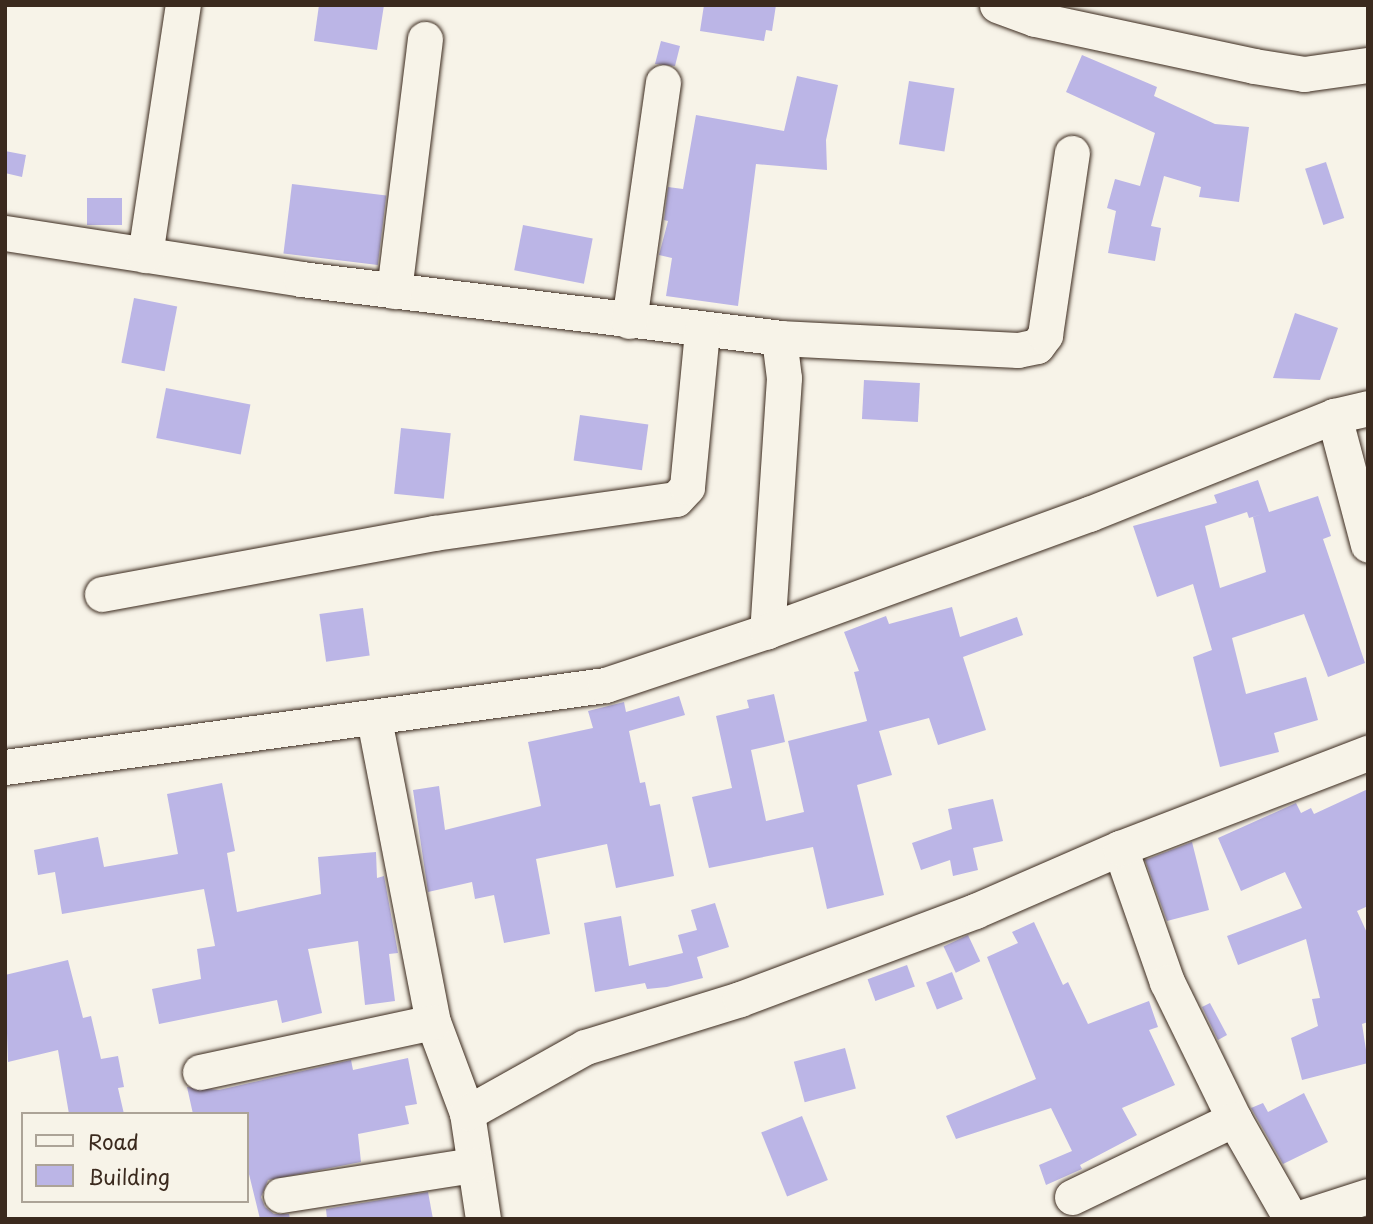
<!DOCTYPE html>
<style>
body{margin:0}
#map{position:relative;width:1373px;height:1224px;overflow:hidden;background:#f7f3e8;font-family:"Playpen Sans",sans-serif}
div>[style]{position:absolute}
[style*='--x']{left:calc(var(--x)*1px);top:calc(var(--y)*1px);width:calc(var(--w)*1px);rotate:calc(var(--a)*1deg)}
.building>*{inset:0;background:#bbb5e6;transform-origin:0 0}
.roads{filter:drop-shadow(0 0 2px #3b2a1e) drop-shadow(0 0 2px #3b2a1e)}
.minor>*{height:35px;margin:-17.5px;padding:0 17.5px;transform-origin:17.5px;border-radius:17.5px;background:#f7f3e8}
span{translate:-50% -50%;white-space:nowrap;text-align:center;line-height:1.15;-webkit-text-stroke:6px #f7f3e8;paint-order:stroke}
.frame{position:absolute;inset:0;border:7px solid #3b2a1e;pointer-events:none}
.legend{position:absolute;left:21px;top:1112px;width:228px;height:91px;box-sizing:border-box;background:#f7f3e8;border:2px solid #aca397;margin:0;padding:9px 12px;list-style:none;font-size:21px;color:#3b2a1e}
.legend li{display:flex;align-items:center;gap:14px;height:35px}
.legend b{width:35px;border:2px solid #aca397}
</style>
<div id="map">
<div class="building">
<div style="clip-path:polygon(319px 5px,384px 5px,377px 50px,314px 41px)"></div>
<div style="clip-path:polygon(704px 5px,776px 5px,772px 31px,766px 30px,764px 41px,700px 31px)"></div>
<div style="clip-path:polygon(661px 41px,680px 46px,675px 66px,655px 64px)"></div>
<div style="clip-path:polygon(1082px 55px,1157px 87px,1154px 96px,1215px 124px,1249px 127px,1239px 202px,1199px 197px,1201px 187px,1164px 176px,1151px 226px,1161px 228px,1155px 261px,1108px 253px,1116px 211px,1107px 208px,1115px 179px,1140px 186px,1155px 133px,1066px 92px)"></div>
<div style="clip-path:polygon(797px 76px,838px 85px,826px 140px,827px 170px,756px 164px,738px 306px,666px 296px,672px 258px,659px 255px,668px 221px,664px 220px,668px 187px,683px 189px,696px 115px,784px 131px)"></div>
<div style="left:909px;top:81px;width:46px;height:64px;rotate:9deg"></div>
<div style="clip-path:polygon(5px 151px,26px 155px,22px 177px,5px 173px)"></div>
<div style="left:1326px;top:162px;width:59px;height:22px;rotate:72deg"></div>
<div style="left:292px;top:184px;width:95px;height:70px;rotate:7deg"></div>
<div style="left:87px;top:198px;width:35px;height:27px"></div>
<div style="left:523px;top:225px;width:71px;height:46px;rotate:11deg"></div>
<div style="left:134px;top:298px;width:44px;height:66px;rotate:11deg"></div>
<div style="clip-path:polygon(1295px 313px,1338px 328px,1320px 380px,1273px 378px)"></div>
<div style="left:864px;top:380px;width:56px;height:39px;rotate:3deg"></div>
<div style="left:166px;top:388px;width:86px;height:51px;rotate:11deg"></div>
<div style="left:580px;top:415px;width:69px;height:46px;rotate:8deg"></div>
<div style="left:401px;top:428px;width:50px;height:66px;rotate:6deg"></div>
<div style="clip-path:polygon(evenodd,1258px 480px,1269px 512px,1318px 496px,1331px 536px,1323px 539px,1365px 663px,1328px 677px,1304px 614px,1232px 638px,1246px 694px,1306px 677px,1318px 720px,1274px 733px,1279px 752px,1220px 767px,1193px 657px,1212px 650px,1193px 584px,1157px 597px,1133px 526px,1217px 503px,1214px 495px,1258px 480px,1247px 512px,1249px 518px,1263px 514px,1253px 517px,1266px 572px,1220px 588px,1205px 526px,1247px 512px)"></div>
<div style="clip-path:polygon(952px 607px,960px 637px,1017px 617px,1023px 635px,963px 657px,986px 730px,938px 745px,929px 718px,879px 731px,892px 775px,857px 785px,884px 895px,827px 909px,813px 847px,709px 868px,692px 797px,732px 788px,716px 716px,749px 708px,747px 700px,774px 694px,785px 742px,751px 750px,766px 821px,804px 812px,788px 741px,867px 721px,854px 672px,859px 671px,844px 632px,886px 616px,889px 624px)"></div>
<div style="left:363px;top:608px;width:48px;height:44px;rotate:82deg"></div>
<div style="clip-path:polygon(679px 696px,685px 715px,629px 731px,640px 783px,645px 782px,650px 806px,660px 804px,674px 876px,616px 888px,607px 844px,536px 859px,550px 934px,504px 943px,494px 895px,475px 899px,472px 882px,428px 892px,413px 790px,439px 786px,445px 830px,541px 806px,528px 742px,593px 728px,588px 711px,624px 702px,626px 712px)"></div>
<div style="clip-path:polygon(222px 783px,235px 851px,227px 853px,237px 912px,321px 894px,318px 857px,376px 852px,377px 878px,384px 876px,398px 953px,389px 954px,395px 1001px,365px 1005px,358px 941px,308px 949px,322px 1013px,282px 1023px,277px 1000px,159px 1024px,152px 989px,201px 979px,197px 949px,215px 946px,204px 889px,62px 914px,55px 872px,38px 875px,34px 850px,98px 837px,104px 867px,178px 854px,167px 794px)"></div>
<div style="clip-path:polygon(1368px 789px,1368px 906px,1357px 911px,1368px 935px,1368px 1022px,1362px 1024px,1368px 1063px,1302px 1080px,1291px 1038px,1318px 1026px,1312px 999px,1320px 998px,1306px 939px,1238px 965px,1227px 936px,1302px 908px,1285px 872px,1241px 891px,1218px 838px,1296px 803px,1301px 813px,1311px 808px,1314px 814px)"></div>
<div style="clip-path:polygon(993px 799px,1003px 841px,973px 848px,978px 870px,953px 876px,950px 860px,921px 870px,912px 843px,952px 829px,948px 809px)"></div>
<div style="clip-path:polygon(1192px 842px,1209px 910px,1167px 921px,1145px 860px)"></div>
<div style="clip-path:polygon(715px 903px,729px 947px,697px 957px,703px 978px,667px 987px,647px 989px,645px 983px,595px 992px,584px 923px,621px 916px,629px 966px,683px 953px,678px 935px,697px 930px,691px 910px)"></div>
<div style="clip-path:polygon(1034px 922px,1063px 985px,1068px 982px,1088px 1024px,1149px 1001px,1158px 1027px,1149px 1030px,1175px 1085px,1122px 1108px,1137px 1135px,1080px 1165px,1082px 1169px,1046px 1185px,1039px 1165px,1072px 1151px,1051px 1108px,956px 1139px,946px 1116px,1036px 1079px,987px 957px,1018px 943px,1012px 932px)"></div>
<div style="left:968px;top:935px;width:29px;height:27px;rotate:65deg"></div>
<div style="clip-path:polygon(68px 960px,83px 1018px,91px 1016px,101px 1059px,118px 1056px,124px 1087px,118px 1088px,124px 1114px,69px 1114px,58px 1050px,8px 1062px,5px 975px)"></div>
<div style="left:907px;top:965px;width:23px;height:42px;rotate:70deg"></div>
<div style="left:952px;top:972px;width:29px;height:28px;rotate:68deg"></div>
<div style="clip-path:polygon(1210px 1003px,1227px 1035px,1218px 1040px,1202px 1007px)"></div>
<div style="left:845px;top:1048px;width:42px;height:53px;rotate:75deg"></div>
<div style="clip-path:polygon(408px 1058px,417px 1104px,405px 1106px,409px 1124px,358px 1134px,361px 1162px,268px 1180px,261px 1197px,265px 1207px,274px 1214px,289px 1214px,290px 1219px,260px 1219px,247px 1166px,247px 1114px,193px 1114px,187px 1087px,219px 1090px,351px 1060px,353px 1070px)"></div>
<div style="clip-path:polygon(1304px 1093px,1328px 1142px,1283px 1164px,1251px 1108px,1263px 1103px,1268px 1112px)"></div>
<div style="left:802px;top:1116px;width:69px;height:44px;rotate:68deg"></div>
<div style="clip-path:polygon(428px 1192px,433px 1219px,327px 1219px,326px 1209px)"></div>
</div>
<div class="roads">
<div class="minor">
<div style="--x:997;--y:5;--w:40;--a:20.2"></div>
<div style="--x:1035;--y:19;--w:224;--a:12.1"></div>
<div style="--x:1254;--y:66;--w:51;--a:9.1"></div>
<div style="--x:1304;--y:74;--w:65;--a:-8"></div>
<div style="--x:5;--y:233;--w:300;--a:8.8"></div>
<div style="--x:301;--y:279;--w:482;--a:7"></div>
<div style="--x:779;--y:338;--w:40;--a:82.9"></div>
<div style="--x:784;--y:378;--w:254;--a:93.8"></div>
<div style="--x:145;--y:255;--w:253;--a:-81.4"></div>
<div style="--x:394;--y:291;--w:254;--a:-83"></div>
<div style="--x:629;--y:321;--w:241;--a:-81.9"></div>
<div style="--x:779;--y:338;--w:239;--a:2.9"></div>
<div style="--x:1018;--y:350;--w:19;--a:-12"></div>
<div style="--x:1037;--y:346;--w:14;--a:-54"></div>
<div style="--x:1045;--y:335;--w:184;--a:-81.6"></div>
<div style="--x:1334;--y:416;--w:133;--a:75.2"></div>
<div style="--x:102;--y:594;--w:338;--a:-10.4"></div>
<div style="--x:434;--y:533;--w:244;--a:-8"></div>
<div style="--x:676;--y:499;--w:16;--a:-47"></div>
<div style="--x:687;--y:487;--w:157;--a:-84.5"></div>
<div style="--x:374;--y:719;--w:309;--a:79"></div>
<div style="--x:433;--y:1022;--w:97;--a:69.5"></div>
<div style="--x:467;--y:1113;--w:107;--a:81.4"></div>
<div style="--x:5;--y:767;--w:606;--a:-7.78"></div>
<div style="--x:605;--y:685;--w:171;--a:-18.4"></div>
<div style="--x:767;--y:631;--w:343;--a:-20"></div>
<div style="--x:1089;--y:514;--w:264;--a:-21.8"></div>
<div style="--x:1334;--y:416;--w:35;--a:-13"></div>
<div style="--x:1120;--y:848;--w:142;--a:70.7"></div>
<div style="--x:1167;--y:982;--w:153;--a:63.9"></div>
<div style="--x:1234;--y:1119;--w:115;--a:60.3"></div>
<div style="--x:200;--y:1072;--w:238;--a:-12.1"></div>
<div style="--x:467;--y:1113;--w:135;--a:-29.2"></div>
<div style="--x:585;--y:1047;--w:162;--a:-17.2"></div>
<div style="--x:740;--y:999;--w:251;--a:-20.5"></div>
<div style="--x:975;--y:911;--w:158;--a:-23.5"></div>
<div style="--x:1120;--y:848;--w:266;--a:-21"></div>
<div style="--x:281;--y:1195;--w:193;--a:-8.9"></div>
<div style="--x:1072;--y:1197;--w:180;--a:-25.7"></div>
<div style="--x:1297;--y:1219;--w:75;--a:-17.9"></div>
</div>
</div>
<div class="frame"></div>
<ul class="legend">
<li><b style="height:9px;background:#f7f3e8"></b>Road</li>
<li><b style="height:19px;background:#bbb5e6"></b>Building</li>
</ul>
</div>
